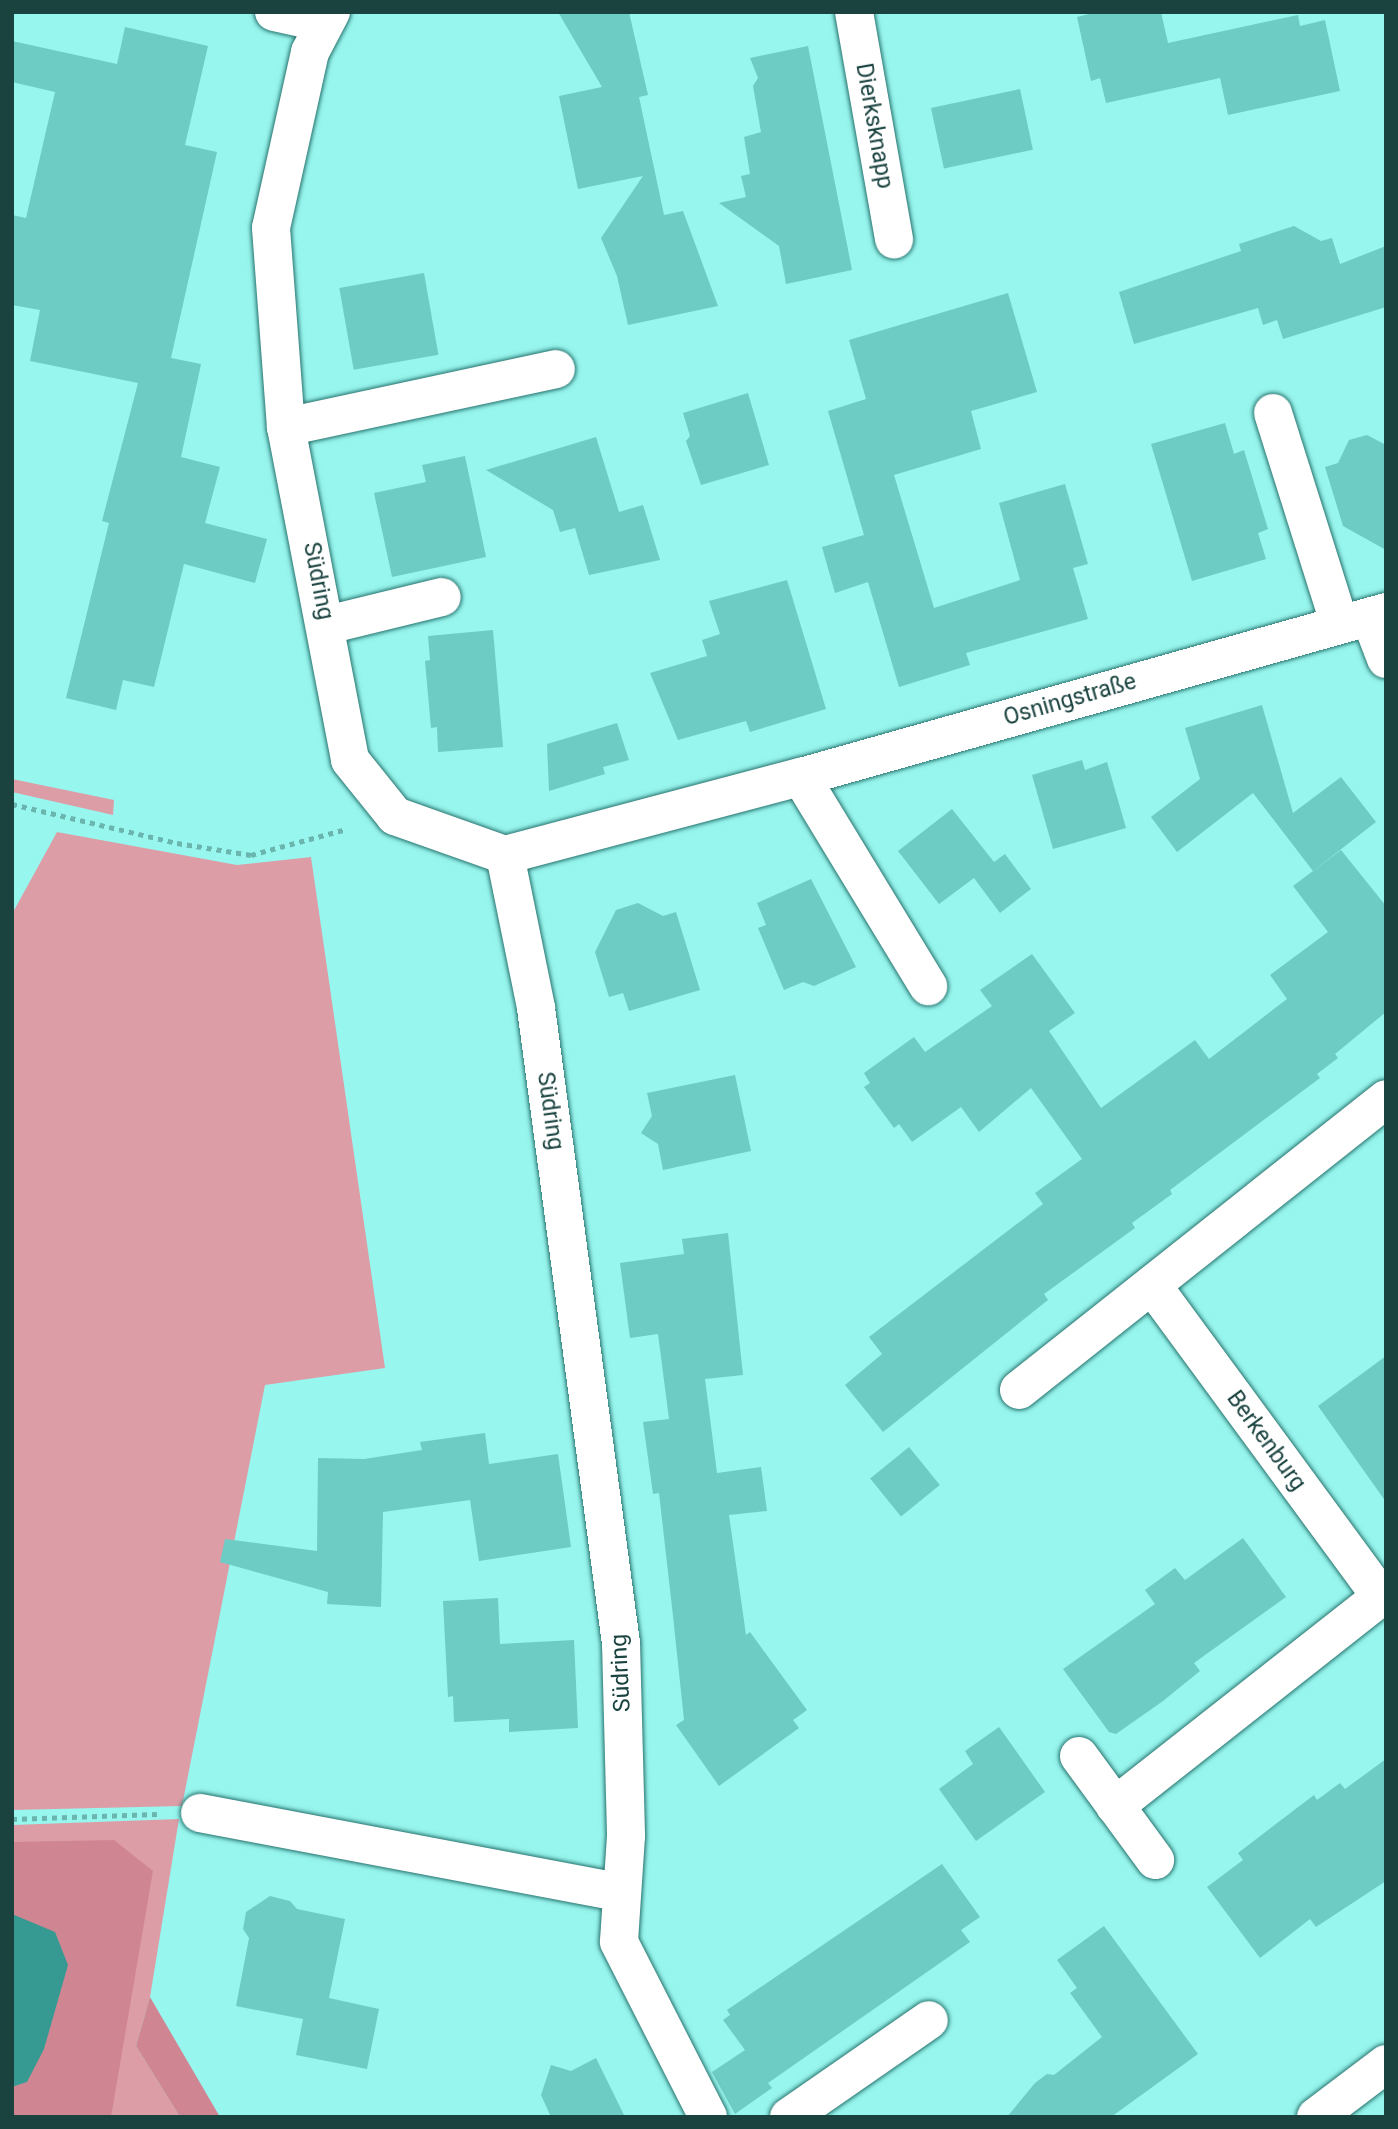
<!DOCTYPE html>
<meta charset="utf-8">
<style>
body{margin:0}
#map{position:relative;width:1398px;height:2129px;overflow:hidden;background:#97f6ee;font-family:Roboto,sans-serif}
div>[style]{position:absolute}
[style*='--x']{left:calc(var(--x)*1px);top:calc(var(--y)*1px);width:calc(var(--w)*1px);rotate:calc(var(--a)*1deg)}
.green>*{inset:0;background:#dd9da7}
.forest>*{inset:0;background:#cf8692}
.water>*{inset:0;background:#369a93}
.building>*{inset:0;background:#6dccc4;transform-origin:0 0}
.path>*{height:4.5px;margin-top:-2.25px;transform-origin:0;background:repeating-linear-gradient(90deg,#6ab6af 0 5px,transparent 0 10px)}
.roads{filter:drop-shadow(0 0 2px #28736e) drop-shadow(0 0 2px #28736e)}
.minor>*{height:38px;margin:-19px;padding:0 19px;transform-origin:19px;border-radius:19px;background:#fff}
.major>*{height:38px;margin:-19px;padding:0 19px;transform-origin:19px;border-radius:19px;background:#fff}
span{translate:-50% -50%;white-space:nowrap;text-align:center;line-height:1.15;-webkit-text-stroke:5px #fff;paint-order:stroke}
.street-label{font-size:23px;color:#1a4340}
.frame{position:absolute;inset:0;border:14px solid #1a4340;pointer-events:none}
</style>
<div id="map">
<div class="green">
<div style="clip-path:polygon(12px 779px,114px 800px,113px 815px,12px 792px)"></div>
<div style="clip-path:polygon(57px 832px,237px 865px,311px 857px,385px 1368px,265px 1385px,182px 1806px,12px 1810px,12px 914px)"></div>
<div style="clip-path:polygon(179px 1819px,150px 1997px,136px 2046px,180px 2117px,12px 2117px,12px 1825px)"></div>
</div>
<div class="forest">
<div style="clip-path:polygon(114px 1840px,153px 1871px,111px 2117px,12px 2117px,12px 2087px,27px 2082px,12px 1914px,12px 1842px)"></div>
<div style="clip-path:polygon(150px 1997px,220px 2117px,180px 2117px,136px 2046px)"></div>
</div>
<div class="water">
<div style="clip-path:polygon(12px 1914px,55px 1932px,68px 1965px,44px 2049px,27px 2082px,12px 2087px)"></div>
</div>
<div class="building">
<div style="clip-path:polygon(558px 12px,629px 12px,648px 95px,639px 97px,664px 215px,683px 211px,718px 306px,628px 325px,617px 276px,601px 238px,643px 176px,578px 189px,559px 96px,602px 87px)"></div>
<div style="clip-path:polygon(1097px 12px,1161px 12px,1168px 43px,1298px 15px,1300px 26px,1325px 20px,1340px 91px,1228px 115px,1220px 78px,1106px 103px,1100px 78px,1091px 81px,1077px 17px)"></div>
<div style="clip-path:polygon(125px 27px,208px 46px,185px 145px,217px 152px,171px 358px,201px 364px,181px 457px,220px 467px,205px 523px,267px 539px,255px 583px,184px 564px,154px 687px,123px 680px,116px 710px,66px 698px,109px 523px,102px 521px,138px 383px,30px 361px,40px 310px,12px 305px,12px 215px,26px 218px,55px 92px,12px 82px,12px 41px,117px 64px)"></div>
<div style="clip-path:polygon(808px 46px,852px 270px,786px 284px,779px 246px,719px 203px,746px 197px,741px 176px,750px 174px,744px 137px,761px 132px,753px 86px,758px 78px,750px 58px)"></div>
<div style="left:1020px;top:89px;width:62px;height:91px;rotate:78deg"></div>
<div style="clip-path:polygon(1294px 226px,1321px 241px,1332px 238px,1340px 264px,1386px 246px,1386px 307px,1283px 339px,1277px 320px,1263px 325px,1258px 308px,1134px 344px,1119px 292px,1241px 251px,1239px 244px)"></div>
<div style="left:424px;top:273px;width:83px;height:86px;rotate:80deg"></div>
<div style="clip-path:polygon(1008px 293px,1037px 392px,971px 411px,981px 449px,894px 475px,934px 608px,1020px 580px,999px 503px,1065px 484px,1088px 564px,1073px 568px,1088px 619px,966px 653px,970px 665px,899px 687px,868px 582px,835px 593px,822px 547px,864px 535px,828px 411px,866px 399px,849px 340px)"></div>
<div style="clip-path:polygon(748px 393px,769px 465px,701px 485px,686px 441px,690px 436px,683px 413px)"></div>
<div style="clip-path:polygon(1225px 423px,1234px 454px,1244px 450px,1268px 529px,1258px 533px,1266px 559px,1192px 581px,1151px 444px)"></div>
<div style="clip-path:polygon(1367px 435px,1386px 445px,1386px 550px,1343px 526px,1325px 467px,1338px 463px,1349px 440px)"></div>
<div style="clip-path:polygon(596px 437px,619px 512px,643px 505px,660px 560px,589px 575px,575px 528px,560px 532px,553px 510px,486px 470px)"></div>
<div style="clip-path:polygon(465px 456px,486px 557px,392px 577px,374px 493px,426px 482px,422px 465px)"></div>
<div style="clip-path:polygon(787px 580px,826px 709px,750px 732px,746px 721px,678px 740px,650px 673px,707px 656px,702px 640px,720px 634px,709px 601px)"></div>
<div style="clip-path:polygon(493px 630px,503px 747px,438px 752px,437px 727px,431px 728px,425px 661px,430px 660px,428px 636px)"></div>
<div style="clip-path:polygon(1262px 705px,1293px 813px,1341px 777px,1376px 822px,1313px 871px,1253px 793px,1177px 852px,1151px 817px,1200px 779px,1185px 728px)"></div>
<div style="clip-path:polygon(617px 723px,629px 760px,603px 767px,605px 774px,549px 791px,547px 744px)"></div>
<div style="clip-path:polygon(1082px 760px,1085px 770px,1107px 762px,1126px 828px,1053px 849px,1032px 775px)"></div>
<div style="clip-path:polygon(952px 809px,994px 862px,1005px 854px,1031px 889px,1000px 913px,974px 878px,939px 904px,898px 851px)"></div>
<div style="clip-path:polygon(1341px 850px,1386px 906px,1386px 1012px,1335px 1054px,1338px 1058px,1317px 1074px,1320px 1078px,1170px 1190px,1172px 1194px,1132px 1223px,1135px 1228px,1044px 1294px,1048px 1300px,883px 1432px,845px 1385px,882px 1354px,869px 1337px,1043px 1204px,1035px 1193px,1082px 1159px,1031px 1088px,979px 1132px,961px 1107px,912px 1142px,899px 1124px,894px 1128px,864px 1087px,870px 1083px,864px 1073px,914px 1037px,925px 1052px,992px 1006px,980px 990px,1032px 954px,1075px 1013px,1049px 1031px,1101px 1108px,1195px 1040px,1209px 1059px,1287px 999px,1270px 975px,1328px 932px,1293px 886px)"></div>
<div style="clip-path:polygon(811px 879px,856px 967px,814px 986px,803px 982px,784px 990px,758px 928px,766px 925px,757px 903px)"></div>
<div style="clip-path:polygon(638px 903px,663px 916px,676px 912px,700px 990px,629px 1011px,623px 993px,609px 997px,595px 952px,616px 910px)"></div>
<div style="clip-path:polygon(735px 1075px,751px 1151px,663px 1170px,658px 1144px,641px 1133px,652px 1116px,647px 1093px)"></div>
<div style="clip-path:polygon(728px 1233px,743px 1375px,705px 1379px,717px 1473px,761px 1467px,767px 1511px,729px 1515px,746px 1635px,750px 1632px,807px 1710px,793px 1720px,799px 1728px,719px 1786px,676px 1725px,684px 1720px,673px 1616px,659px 1493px,653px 1494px,643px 1422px,669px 1419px,658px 1334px,630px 1338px,620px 1263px,684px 1254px,682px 1239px)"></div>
<div style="clip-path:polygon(1386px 1356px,1386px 1502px,1318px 1406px)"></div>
<div style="clip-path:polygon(485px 1433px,489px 1464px,558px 1454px,571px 1547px,479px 1561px,470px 1500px,383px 1512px,381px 1607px,327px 1604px,328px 1592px,220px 1562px,225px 1539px,317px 1551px,318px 1458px,364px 1459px,422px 1450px,420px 1442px)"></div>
<div style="left:909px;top:1447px;width:49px;height:50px;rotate:51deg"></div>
<div style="clip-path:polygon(1243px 1538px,1286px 1597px,1194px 1663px,1200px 1671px,1163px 1701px,1116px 1734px,1109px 1732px,1063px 1669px,1155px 1604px,1145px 1590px,1175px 1568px,1185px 1580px)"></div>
<div style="clip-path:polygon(498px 1598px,500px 1644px,574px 1640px,578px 1728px,509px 1732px,509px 1719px,454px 1722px,453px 1696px,448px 1697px,443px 1601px)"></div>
<div style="clip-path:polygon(999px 1727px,1045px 1792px,976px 1841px,939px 1789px,973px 1764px,965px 1751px)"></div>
<div style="clip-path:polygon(1386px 1759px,1386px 1881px,1316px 1927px,1310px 1919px,1260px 1958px,1207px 1887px,1243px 1860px,1238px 1853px,1314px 1795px,1317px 1800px,1340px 1783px,1345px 1789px)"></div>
<div style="clip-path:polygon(942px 1864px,980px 1917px,961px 1930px,970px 1942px,768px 2083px,772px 2088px,735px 2114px,712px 2072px,745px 2050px,723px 2020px,730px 2015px,727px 2010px)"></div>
<div style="clip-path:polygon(270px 1896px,290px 1901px,297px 1909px,345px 1919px,329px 1998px,379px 2009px,367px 2069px,296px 2055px,303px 2019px,236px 2006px,249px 1938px,243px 1929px,246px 1912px)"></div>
<div style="clip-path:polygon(1104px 1926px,1198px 2054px,1111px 2117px,1007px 2117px,1035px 2083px,1047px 2074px,1054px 2075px,1102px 2037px,1070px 1993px,1077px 1988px,1057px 1960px)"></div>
<div style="clip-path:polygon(596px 2058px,625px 2117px,551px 2117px,541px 2095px,551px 2065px,571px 2071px)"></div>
</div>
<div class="path">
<div style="--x:12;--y:804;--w:170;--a:13.3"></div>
<div style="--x:177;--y:843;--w:75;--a:9.2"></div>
<div style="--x:251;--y:855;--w:99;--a:-15.2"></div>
<div style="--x:12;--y:1819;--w:145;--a:-2"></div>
</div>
<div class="roads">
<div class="minor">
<div style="--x:274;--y:12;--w:51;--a:12.4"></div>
<div style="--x:331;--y:12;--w:45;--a:117.7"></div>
<div style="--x:310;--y:52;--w:180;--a:102.5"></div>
<div style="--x:271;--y:228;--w:200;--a:85.7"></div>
<div style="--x:286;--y:427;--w:339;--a:79.1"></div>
<div style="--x:350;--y:760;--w:72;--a:51.2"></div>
<div style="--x:395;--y:816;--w:117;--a:19.5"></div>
<div style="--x:505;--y:855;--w:156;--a:78.5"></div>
<div style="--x:536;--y:1008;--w:641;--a:82.38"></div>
<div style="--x:621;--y:1643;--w:193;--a:88.5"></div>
<div style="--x:626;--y:1836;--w:106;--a:93.8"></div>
<div style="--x:619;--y:1942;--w:196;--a:63"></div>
<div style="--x:854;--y:12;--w:231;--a:80"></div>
<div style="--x:1273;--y:413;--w:222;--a:72.5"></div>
<div style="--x:286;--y:427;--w:276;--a:-12.1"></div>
<div style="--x:1370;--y:617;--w:45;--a:69.1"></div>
<div style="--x:327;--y:625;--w:118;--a:-13.7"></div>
<div style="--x:801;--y:777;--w:245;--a:58.7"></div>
<div style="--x:505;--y:855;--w:306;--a:-14.8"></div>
<div style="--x:801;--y:777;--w:608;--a:-15.75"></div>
<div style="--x:1152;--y:1285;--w:387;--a:53.7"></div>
<div style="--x:1019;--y:1390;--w:468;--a:-38.4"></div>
<div style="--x:1079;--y:1756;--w:129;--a:53.8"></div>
<div style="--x:1115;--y:1806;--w:345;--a:-38.2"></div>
<div style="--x:200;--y:1813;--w:426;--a:10.7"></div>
<div style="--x:789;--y:2117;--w:170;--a:-34.7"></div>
</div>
<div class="major">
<div style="--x:1316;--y:2117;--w:88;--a:-37.1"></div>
</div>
</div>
<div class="street-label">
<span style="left:874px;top:126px;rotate:80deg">Dierksknapp</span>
<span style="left:318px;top:581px;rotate:79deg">Südring</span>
<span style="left:1070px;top:700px;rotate:-16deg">Osningstraße</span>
<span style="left:550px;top:1111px;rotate:82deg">Südring</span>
<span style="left:1266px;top:1441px;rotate:54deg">Berkenburg</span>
<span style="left:621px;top:1673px;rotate:-93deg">Südring</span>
</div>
<div class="frame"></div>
</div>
